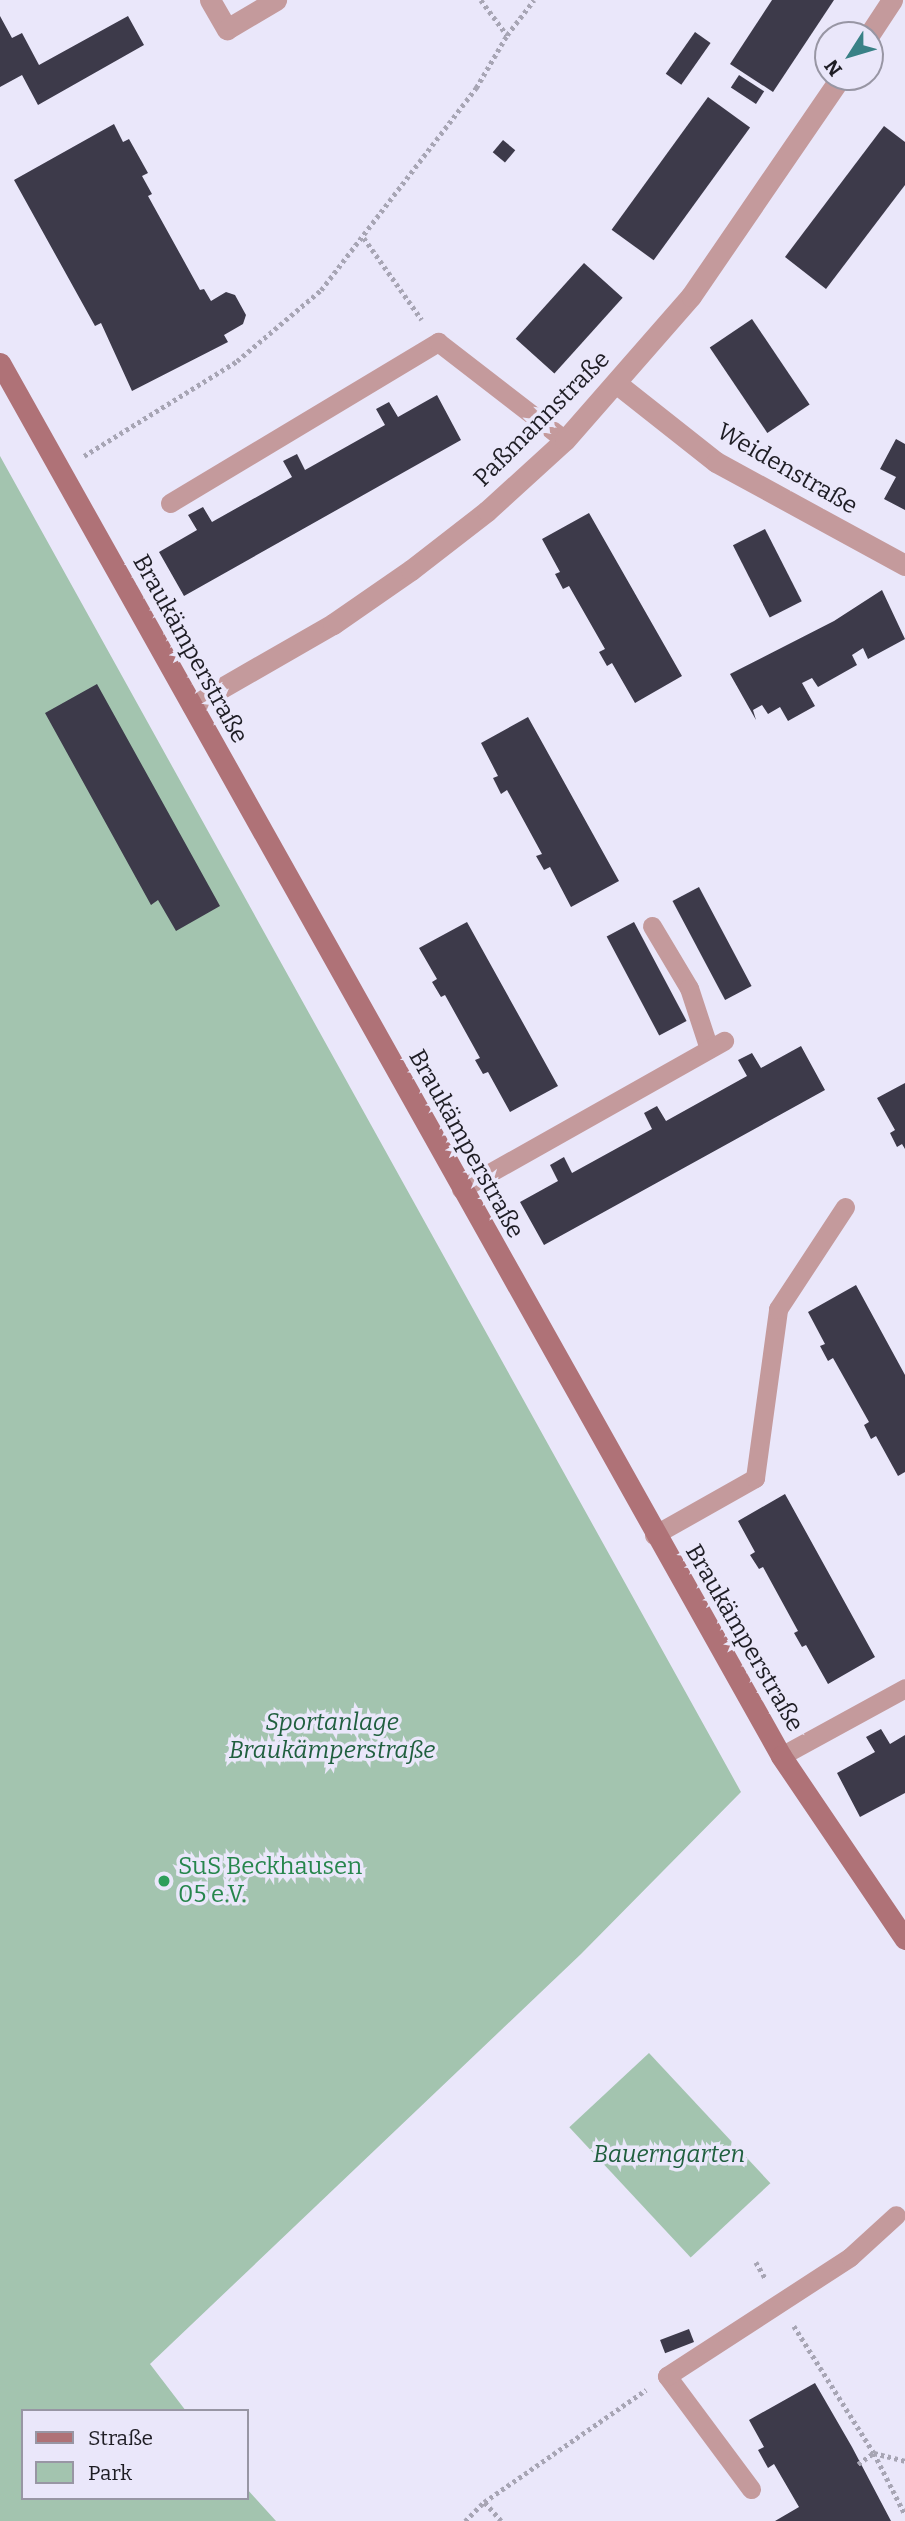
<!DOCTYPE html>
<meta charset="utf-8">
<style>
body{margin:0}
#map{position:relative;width:905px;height:2521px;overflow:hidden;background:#eae7fa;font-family:Bitter,serif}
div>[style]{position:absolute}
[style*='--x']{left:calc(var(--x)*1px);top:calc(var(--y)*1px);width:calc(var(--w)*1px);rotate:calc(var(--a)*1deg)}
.green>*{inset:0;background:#a3c4af;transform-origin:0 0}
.building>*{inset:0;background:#3d3a4a;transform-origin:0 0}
.path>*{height:4.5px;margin-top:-2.25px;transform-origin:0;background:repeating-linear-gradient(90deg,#a7a5b4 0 3.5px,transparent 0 7px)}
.lane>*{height:19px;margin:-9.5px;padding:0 9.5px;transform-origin:9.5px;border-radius:9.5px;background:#c49a9c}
.street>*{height:21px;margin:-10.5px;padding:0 10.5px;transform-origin:10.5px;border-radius:10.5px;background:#c49a9c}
.secondary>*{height:21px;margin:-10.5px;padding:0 10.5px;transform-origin:10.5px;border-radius:10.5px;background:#af7277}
.dots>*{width:19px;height:19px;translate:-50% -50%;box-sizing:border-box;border:4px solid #eae7fa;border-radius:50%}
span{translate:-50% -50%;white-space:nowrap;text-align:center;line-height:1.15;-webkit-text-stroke:7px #eae7fa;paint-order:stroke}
.street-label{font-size:24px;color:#1e1d24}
.park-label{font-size:24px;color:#205f3f;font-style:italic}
.leisure-label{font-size:24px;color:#27864d}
.left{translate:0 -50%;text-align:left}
.legend{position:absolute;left:21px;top:2409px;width:228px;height:91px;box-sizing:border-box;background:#eae7fa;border:2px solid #9896a4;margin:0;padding:9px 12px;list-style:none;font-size:21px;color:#1e1d24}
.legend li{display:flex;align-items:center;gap:14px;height:35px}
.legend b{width:35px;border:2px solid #9896a4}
.north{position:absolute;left:814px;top:21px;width:70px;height:70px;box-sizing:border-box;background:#eae7fa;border:2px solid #9896a4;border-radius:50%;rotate:233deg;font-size:19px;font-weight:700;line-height:28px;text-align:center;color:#1e1d24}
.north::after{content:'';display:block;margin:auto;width:24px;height:32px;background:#398186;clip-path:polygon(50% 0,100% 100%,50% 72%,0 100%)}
</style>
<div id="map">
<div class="green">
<div style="clip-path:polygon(0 456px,741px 1792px,581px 1954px,150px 2364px,186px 2411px,23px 2411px,23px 2498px,247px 2498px,247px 2489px,276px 2521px,0 2521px)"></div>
<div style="left:649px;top:2053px;width:178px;height:109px;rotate:47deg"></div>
</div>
<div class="building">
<div style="clip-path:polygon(772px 0,834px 0,773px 92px,730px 64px)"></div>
<div style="clip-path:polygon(0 16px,12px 38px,22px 33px,39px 65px,128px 16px,144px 45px,38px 105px,22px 75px,0 87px)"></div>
<div style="left:695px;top:32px;width:19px;height:51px;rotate:35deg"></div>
<div style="left:739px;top:75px;width:30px;height:15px;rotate:33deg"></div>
<div style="left:708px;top:97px;width:52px;height:164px;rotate:36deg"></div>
<div style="clip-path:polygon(114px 124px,123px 142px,129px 139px,148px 173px,142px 176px,152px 194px,148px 196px,200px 290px,204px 289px,211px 301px,226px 292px,235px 295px,246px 315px,243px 324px,224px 335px,228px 342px,132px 391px,101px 323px,95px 326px,14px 180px)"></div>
<div style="clip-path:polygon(884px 126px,905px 142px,905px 185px,826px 289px,785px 257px)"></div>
<div style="left:503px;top:140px;width:16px;height:16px;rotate:40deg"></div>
<div style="left:584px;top:263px;width:52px;height:102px;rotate:42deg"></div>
<div style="left:752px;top:319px;width:103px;height:51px;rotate:56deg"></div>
<div style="clip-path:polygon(437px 395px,461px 440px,184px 596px,159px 552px,197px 530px,188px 515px,203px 507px,212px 522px,292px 477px,283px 461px,297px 454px,305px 470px,385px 425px,376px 409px,389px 402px,398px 417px)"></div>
<div style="clip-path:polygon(896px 439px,905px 444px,905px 510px,884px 499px,896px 477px,880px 469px)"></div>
<div style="clip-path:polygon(589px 513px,682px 676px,635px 703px,612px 663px,607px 666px,599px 652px,605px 649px,569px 586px,563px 589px,555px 574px,560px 572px,542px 539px)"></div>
<div style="left:765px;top:529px;width:81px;height:36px;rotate:63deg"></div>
<div style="clip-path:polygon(882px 590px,905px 639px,868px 659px,863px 648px,852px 655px,857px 665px,818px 687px,812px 678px,802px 683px,815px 706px,788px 721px,780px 707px,768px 714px,762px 705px,753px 710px,756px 720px,730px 674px,834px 621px)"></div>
<div style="clip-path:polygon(97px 684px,220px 906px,176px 931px,158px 900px,151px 905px,45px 713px)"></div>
<div style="clip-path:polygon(528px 717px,619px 881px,571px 907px,550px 867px,544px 870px,536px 856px,542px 854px,507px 790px,501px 794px,493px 778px,498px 776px,481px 743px)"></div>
<div style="left:699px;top:887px;width:112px;height:30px;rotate:62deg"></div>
<div style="clip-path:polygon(467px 922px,558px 1086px,510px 1112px,488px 1072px,483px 1074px,475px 1060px,480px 1058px,445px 995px,441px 997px,432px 982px,437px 979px,419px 948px)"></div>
<div style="left:634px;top:922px;width:112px;height:31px;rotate:62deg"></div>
<div style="clip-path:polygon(801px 1046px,825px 1090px,544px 1245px,520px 1202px,558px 1181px,550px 1165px,564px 1157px,572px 1173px,652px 1129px,644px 1113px,657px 1106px,666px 1121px,747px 1076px,738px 1060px,752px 1053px,761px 1068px)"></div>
<div style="clip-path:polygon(905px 1083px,905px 1149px,902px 1144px,897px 1147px,890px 1133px,895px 1130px,877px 1098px)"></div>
<div style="clip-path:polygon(856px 1285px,905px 1375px,905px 1472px,898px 1476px,876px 1436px,871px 1439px,864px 1425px,869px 1422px,833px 1358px,828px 1361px,820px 1346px,825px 1344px,808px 1312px)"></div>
<div style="clip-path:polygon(785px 1494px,875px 1657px,828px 1684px,806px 1645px,802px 1647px,794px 1633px,798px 1631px,763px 1567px,759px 1569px,750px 1555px,755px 1552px,738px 1521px)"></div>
<div style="clip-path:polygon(881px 1729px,890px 1744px,905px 1735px,905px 1793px,860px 1817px,837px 1773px,875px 1752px,866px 1737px)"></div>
<div style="left:689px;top:2329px;width:14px;height:31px;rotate:69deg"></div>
<div style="clip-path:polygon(815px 2383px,852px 2447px,891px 2521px,775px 2521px,799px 2507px,774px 2464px,768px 2468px,758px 2450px,764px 2447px,749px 2420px)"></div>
</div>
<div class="path">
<div style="--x:481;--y:0;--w:44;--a:53.4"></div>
<div style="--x:364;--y:238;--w:100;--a:54.7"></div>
<div style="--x:84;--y:456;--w:180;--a:-31.8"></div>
<div style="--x:237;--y:361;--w:110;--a:-40.2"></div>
<div style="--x:321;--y:290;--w:255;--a:-52.5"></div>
<div style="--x:476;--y:88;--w:61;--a:-59.7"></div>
<div style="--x:507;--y:35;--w:44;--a:-52.4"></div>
<div style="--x:756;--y:2262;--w:20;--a:60"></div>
<div style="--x:794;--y:2326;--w:150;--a:57.8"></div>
<div style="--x:874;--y:2453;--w:68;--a:63.1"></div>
<div style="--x:858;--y:2464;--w:19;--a:-35"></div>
<div style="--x:874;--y:2453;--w:32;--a:14"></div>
<div style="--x:465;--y:2521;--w:27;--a:-45"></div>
<div style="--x:501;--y:2521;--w:25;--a:-132"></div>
<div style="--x:484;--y:2502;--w:197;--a:-34.7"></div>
</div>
<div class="lane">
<div style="--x:170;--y:503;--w:313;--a:-31"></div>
<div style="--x:438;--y:342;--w:160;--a:37.7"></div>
<div style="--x:652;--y:926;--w:72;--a:59.2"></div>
<div style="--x:689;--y:988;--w:64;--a:71.8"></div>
<div style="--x:461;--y:1189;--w:302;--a:-29.4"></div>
<div style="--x:654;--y:1535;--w:116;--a:-29.4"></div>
<div style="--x:755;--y:1478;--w:171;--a:-82.2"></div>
<div style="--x:778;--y:1309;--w:122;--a:-56.7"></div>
<div style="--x:781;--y:1756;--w:141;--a:-28.7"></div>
<div style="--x:751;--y:2489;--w:141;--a:-126.6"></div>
<div style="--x:667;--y:2376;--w:218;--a:-33"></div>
<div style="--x:850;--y:2257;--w:62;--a:-42.4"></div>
</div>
<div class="street">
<div style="--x:210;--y:0;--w:34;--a:60"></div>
<div style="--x:227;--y:29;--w:57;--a:-30.6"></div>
<div style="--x:869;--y:35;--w:42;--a:-56.7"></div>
<div style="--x:616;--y:383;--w:127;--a:38.3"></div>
<div style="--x:716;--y:462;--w:215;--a:28.6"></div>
<div style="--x:192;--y:705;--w:163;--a:-29.9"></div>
<div style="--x:333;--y:624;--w:95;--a:-34.7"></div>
<div style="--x:411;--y:570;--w:96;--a:-37.8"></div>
<div style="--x:487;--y:511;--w:105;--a:-42.3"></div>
<div style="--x:565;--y:440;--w:191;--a:-48.8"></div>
<div style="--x:691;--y:296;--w:265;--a:-55.6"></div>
</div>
<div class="secondary">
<div style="--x:0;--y:363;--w:1597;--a:60.72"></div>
<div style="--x:781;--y:1756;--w:221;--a:55.9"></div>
</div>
<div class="dots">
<div style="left:164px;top:1881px;background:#2e9e5b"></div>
</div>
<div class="street-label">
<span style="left:542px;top:419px;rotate:-45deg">Paßmannstraße</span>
<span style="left:787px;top:469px;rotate:30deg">Weidenstraße</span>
<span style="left:190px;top:649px;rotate:61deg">Braukämperstraße</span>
<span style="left:466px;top:1144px;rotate:61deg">Braukämperstraße</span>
<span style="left:744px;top:1638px;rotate:60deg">Braukämperstraße</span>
</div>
<div class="park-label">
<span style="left:332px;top:1737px">Sportanlage<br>Braukämperstraße</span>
<span style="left:669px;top:2155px">Bauerngarten</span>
</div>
<div class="leisure-label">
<span class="left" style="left:178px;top:1881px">SuS Beckhausen<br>05 e.V.</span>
</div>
<ul class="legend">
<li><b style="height:9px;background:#af7277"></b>Straße</li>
<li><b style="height:19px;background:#a3c4af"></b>Park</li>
</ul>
<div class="north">N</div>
</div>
